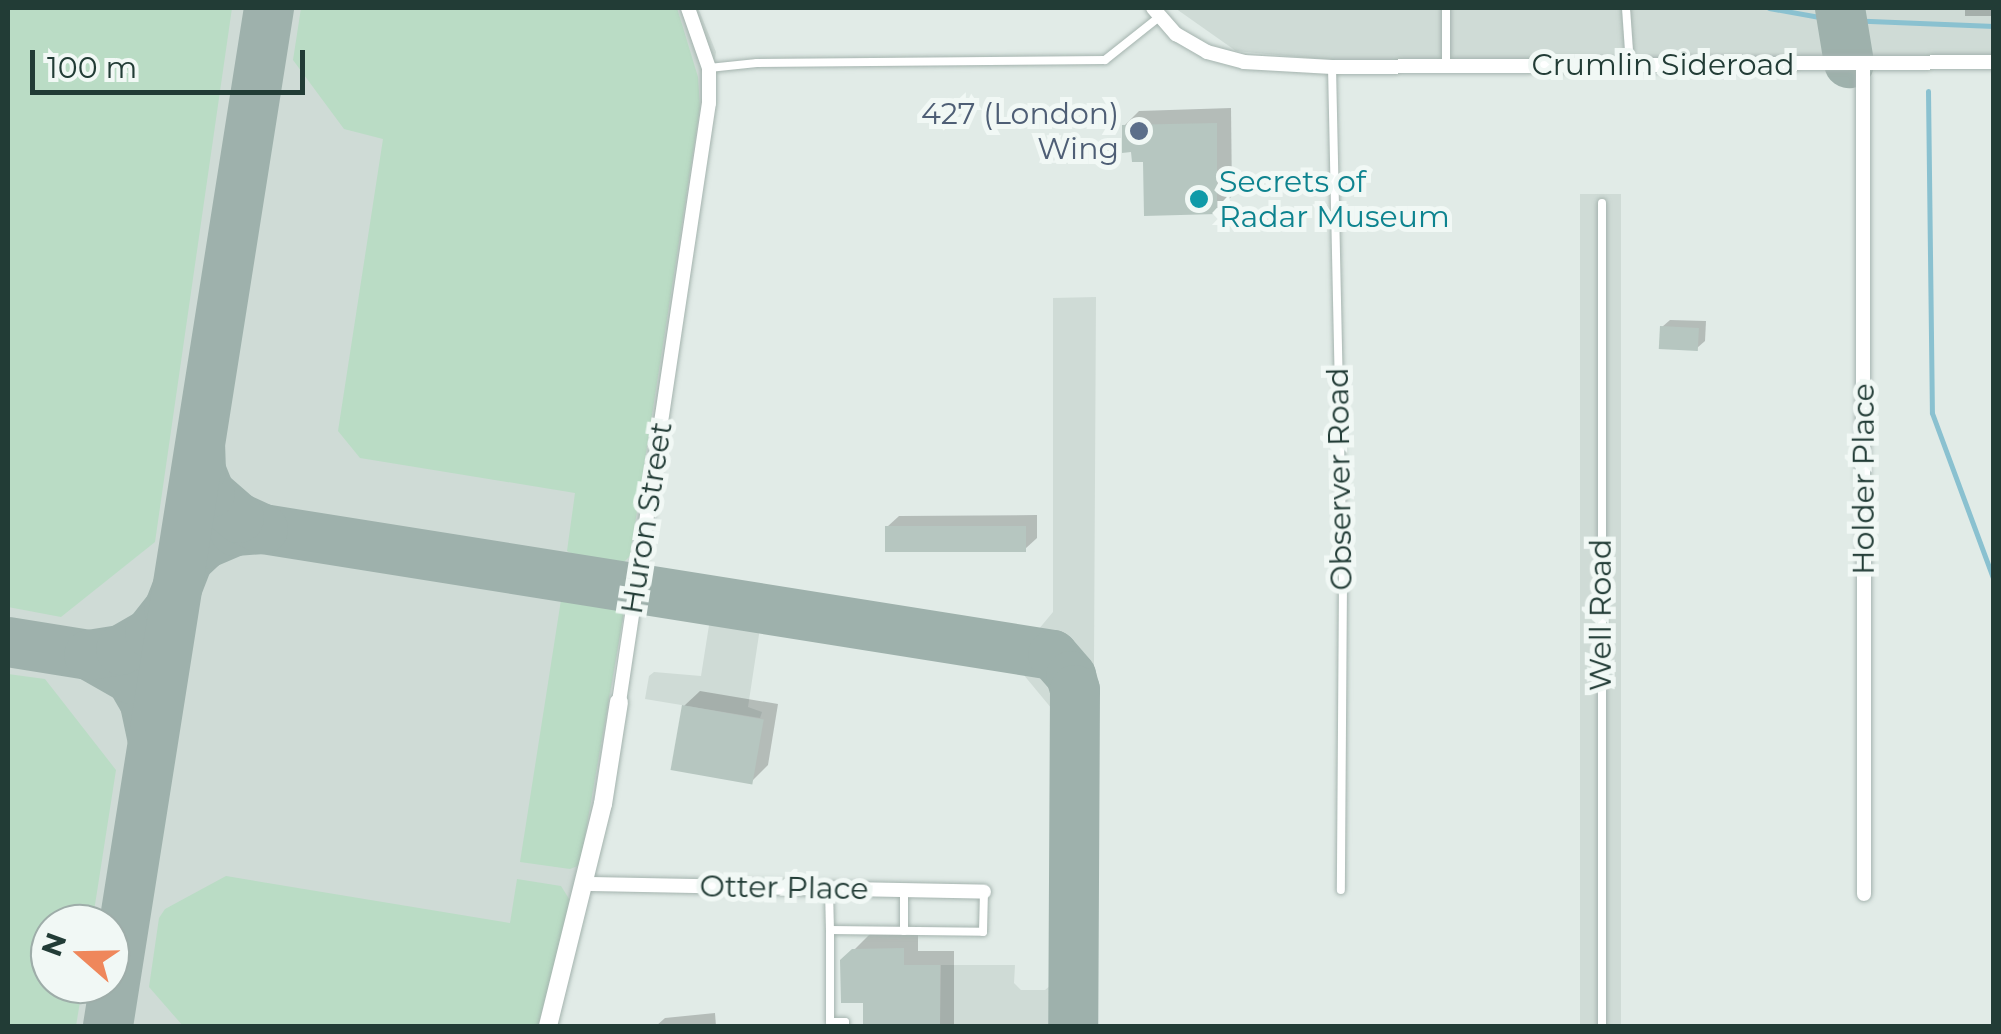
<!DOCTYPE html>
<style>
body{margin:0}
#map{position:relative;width:2001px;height:1034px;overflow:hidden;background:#e1ebe7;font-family:Montserrat,sans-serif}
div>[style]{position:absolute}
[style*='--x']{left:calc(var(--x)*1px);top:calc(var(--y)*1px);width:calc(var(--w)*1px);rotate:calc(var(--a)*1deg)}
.built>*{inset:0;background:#cfdbd6;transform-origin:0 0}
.green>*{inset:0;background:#badcc5}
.shadow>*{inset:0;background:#0003;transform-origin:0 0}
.stream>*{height:5px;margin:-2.5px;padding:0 2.5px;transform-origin:2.5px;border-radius:2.5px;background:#8ac1d0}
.taxiway>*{height:50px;margin:-25px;padding:0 25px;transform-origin:25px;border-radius:25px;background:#9eb1ac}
.building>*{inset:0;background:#b6c6c0;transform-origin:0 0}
.roads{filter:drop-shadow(0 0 2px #a4b3ae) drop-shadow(0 0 2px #a4b3ae)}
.service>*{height:8px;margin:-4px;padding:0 4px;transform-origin:4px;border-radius:4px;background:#fff}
.minor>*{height:14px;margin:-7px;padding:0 7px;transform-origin:7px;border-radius:7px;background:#fff}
.tertiary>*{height:18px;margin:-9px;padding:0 9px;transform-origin:9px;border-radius:9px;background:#fff}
.dots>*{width:28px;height:28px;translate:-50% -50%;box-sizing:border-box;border:5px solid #f1f8f5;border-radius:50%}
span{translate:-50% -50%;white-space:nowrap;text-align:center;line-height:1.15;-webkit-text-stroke:10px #f1f8f5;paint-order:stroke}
.street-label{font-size:30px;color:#223c36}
.service-label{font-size:30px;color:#4e5e75}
.right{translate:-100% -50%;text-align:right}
.culture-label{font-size:30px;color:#0d838f}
.left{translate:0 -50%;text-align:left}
.frame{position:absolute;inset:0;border:10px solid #223c36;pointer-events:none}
.north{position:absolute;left:30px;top:904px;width:100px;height:100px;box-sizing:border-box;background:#f1f8f5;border:2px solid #9eada9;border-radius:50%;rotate:290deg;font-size:28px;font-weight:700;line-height:40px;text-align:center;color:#223c36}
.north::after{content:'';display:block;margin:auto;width:35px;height:45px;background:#ef875b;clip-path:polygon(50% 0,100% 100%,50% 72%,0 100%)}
.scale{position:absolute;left:30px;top:50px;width:275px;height:45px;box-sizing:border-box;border:5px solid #223c36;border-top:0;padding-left:12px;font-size:30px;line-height:35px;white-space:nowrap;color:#223c36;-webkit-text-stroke:8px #f1f8f5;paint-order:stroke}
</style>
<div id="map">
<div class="built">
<div style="clip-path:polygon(evenodd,8px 8px,698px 8px,716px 52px,631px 566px,1038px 630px,1053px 612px,1053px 298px,1096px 297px,1092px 1026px,940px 1026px,941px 965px,1015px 965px,1014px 983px,1021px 990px,1045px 990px,1052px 984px,1052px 709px,1018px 668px,760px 628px,748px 707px,762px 712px,760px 718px,645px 699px,649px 676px,654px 672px,701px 676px,710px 619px,625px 606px,557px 1026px,8px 1026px,8px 8px,50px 924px,110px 924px,110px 984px,50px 984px,50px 924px)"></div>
<div style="clip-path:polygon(1175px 8px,1993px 8px,1993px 62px,1342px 61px,1236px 51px)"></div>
<div style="left:1580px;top:194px;width:41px;height:832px"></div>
</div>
<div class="green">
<div style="clip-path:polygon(8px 8px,232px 8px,155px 542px,61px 617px,8px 607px)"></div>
<div style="clip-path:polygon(301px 8px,677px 8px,698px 77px,700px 107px,630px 556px,622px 564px,581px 558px,567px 551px,575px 493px,360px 458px,338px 431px,383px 139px,344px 129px,293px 60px)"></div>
<div style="clip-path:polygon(569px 597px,625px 606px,580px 865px,570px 869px,520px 862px,561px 600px)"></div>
<div style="clip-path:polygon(8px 674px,45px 679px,116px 770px,92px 924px,50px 924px,50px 984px,83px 984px,76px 1026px,8px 1026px)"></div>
<div style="clip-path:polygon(226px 876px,510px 923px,517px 879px,561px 886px,571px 902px,538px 1026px,183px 1026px,149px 987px,159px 918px,165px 909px)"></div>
</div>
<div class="shadow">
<div style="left:1965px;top:8px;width:29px;height:8px"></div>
<div style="clip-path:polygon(1231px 108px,1232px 196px,1216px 212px,1146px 159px,1124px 126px,1139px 111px)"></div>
<div style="clip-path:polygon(1670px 320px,1706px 321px,1705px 341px,1697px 348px,1662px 327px)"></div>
<div style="clip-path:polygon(1037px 515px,1037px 538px,1025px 549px,887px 527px,899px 516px)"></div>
<div style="clip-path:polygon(700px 691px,778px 704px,768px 765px,752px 781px,684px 706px)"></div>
<div style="clip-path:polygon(870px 934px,918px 934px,918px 951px,954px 951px,954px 1026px,866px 1026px,866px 1001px,843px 961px)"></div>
<div style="clip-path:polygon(715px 1013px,716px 1026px,656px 1026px,665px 1018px)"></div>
</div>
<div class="stream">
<div style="--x:1769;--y:8;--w:68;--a:10.2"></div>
<div style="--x:1845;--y:20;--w:149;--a:2.3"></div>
<div style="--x:1928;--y:91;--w:322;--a:89.3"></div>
<div style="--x:1932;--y:413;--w:179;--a:69.7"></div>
</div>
<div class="taxiway">
<div style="--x:1840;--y:8;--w:56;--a:80.7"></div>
<div style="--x:263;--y:529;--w:800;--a:9.06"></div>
<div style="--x:1053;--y:655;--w:28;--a:49"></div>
<div style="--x:1071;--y:676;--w:15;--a:74"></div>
<div style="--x:1075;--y:690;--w:336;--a:90.3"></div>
<div style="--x:8;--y:642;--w:82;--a:9.1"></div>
<div style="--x:152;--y:737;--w:35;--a:-102"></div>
<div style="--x:145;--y:703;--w:28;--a:-120"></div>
<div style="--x:131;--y:679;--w:48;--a:-150.3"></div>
<div style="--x:89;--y:655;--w:32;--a:-9"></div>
<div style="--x:121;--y:650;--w:34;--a:-30"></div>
<div style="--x:150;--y:633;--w:31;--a:-52"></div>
<div style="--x:169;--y:609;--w:53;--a:-68.8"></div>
<div style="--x:188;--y:560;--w:23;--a:-43"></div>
<div style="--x:205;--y:544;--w:33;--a:-23"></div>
<div style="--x:235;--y:531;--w:28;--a:-4"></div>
<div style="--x:263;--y:529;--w:26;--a:-155"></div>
<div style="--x:239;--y:518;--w:38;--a:-139"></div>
<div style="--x:210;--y:493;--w:24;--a:-112"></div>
<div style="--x:201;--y:471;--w:24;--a:-92"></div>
<div style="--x:108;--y:1026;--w:1031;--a:-81.01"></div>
</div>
<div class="building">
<div style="clip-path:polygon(1217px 123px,1217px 214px,1144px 216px,1143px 162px,1132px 162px,1131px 152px,1122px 153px,1122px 125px)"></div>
<div style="left:1660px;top:326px;width:39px;height:23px;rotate:3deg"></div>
<div style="left:885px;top:526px;width:141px;height:26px"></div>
<div style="left:682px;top:705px;width:83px;height:66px;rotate:10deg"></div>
<div style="clip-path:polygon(904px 948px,904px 965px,940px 965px,940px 1026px,863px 1026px,863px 1003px,841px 1003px,840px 960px,852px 949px)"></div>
</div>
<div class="roads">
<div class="service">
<div style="--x:1626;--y:8;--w:57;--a:86"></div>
<div style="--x:1332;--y:67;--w:514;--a:88.77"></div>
<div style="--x:1343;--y:581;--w:309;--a:90.4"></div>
<div style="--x:1446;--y:67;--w:59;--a:-90"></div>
<div style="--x:709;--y:68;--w:48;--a:-5.9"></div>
<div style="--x:757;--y:63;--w:348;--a:-0.5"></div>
<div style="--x:1105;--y:60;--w:69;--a:-38.5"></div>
<div style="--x:829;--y:890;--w:40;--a:88.6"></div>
<div style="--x:904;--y:890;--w:41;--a:90"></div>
<div style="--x:845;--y:1026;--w:4;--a:-90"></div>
<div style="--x:845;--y:1022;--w:15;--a:180"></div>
<div style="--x:830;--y:1022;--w:92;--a:-90"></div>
<div style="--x:830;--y:930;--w:153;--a:0.7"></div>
<div style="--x:983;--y:932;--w:40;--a:-88.6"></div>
<div style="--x:1602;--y:1026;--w:823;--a:-90"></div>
</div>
<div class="minor">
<div style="--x:1153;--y:8;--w:35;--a:49"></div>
<div style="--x:1176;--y:34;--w:36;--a:30"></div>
<div style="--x:1207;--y:52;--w:38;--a:15"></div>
<div style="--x:1244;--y:62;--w:88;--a:3.3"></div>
<div style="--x:1332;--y:67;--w:662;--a:-0.43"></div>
<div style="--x:1863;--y:63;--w:831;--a:89.93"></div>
<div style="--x:619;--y:702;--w:606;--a:-81.46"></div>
<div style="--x:709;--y:103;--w:35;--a:-90"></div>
<div style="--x:709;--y:68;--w:64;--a:-109.3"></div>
<div style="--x:585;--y:884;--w:399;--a:1.1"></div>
</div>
<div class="tertiary">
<div style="--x:548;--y:1026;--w:229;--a:-76.1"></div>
<div style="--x:603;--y:804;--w:103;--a:-81.1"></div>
</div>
</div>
<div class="dots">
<div style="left:1139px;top:131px;background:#5c6f8a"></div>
<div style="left:1199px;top:199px;background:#0f9aa8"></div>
</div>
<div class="street-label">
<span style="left:1663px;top:65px">Crumlin Sideroad</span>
<span style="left:1340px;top:479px;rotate:-91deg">Observer Road</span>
<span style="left:1864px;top:479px;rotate:-90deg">Holder Place</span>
<span style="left:647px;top:518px;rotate:-81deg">Huron Street</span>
<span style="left:1601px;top:615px;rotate:-90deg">Well Road</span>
<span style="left:784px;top:888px;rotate:1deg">Otter Place</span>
</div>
<div class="service-label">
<span class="right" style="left:1119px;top:131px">427 (London)<br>Wing</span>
</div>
<div class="culture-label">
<span class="left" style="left:1219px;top:199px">Secrets of<br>Radar Museum</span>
</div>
<div class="frame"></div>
<div class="north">N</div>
<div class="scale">100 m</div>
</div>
